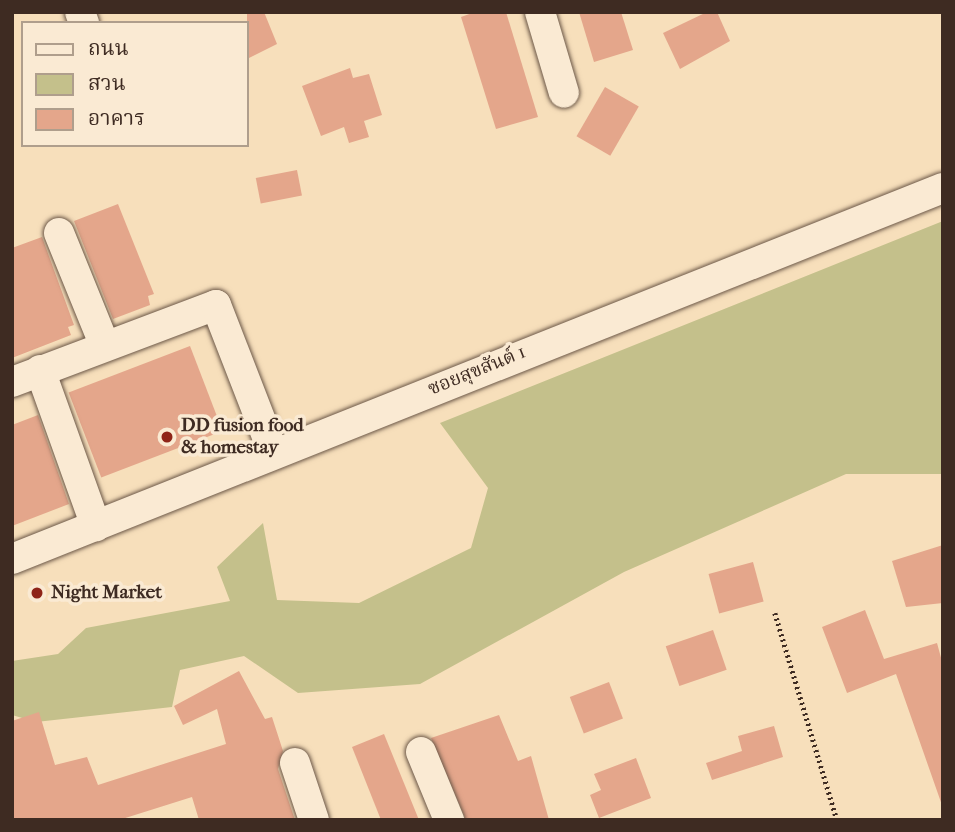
<!DOCTYPE html>
<meta charset="utf-8">
<style>
body{margin:0}
#map{position:relative;width:955px;height:832px;overflow:hidden;background:#f7dfbb;font-family:"IM FELL French Canon","Noto Serif Thai",serif}
div>[style]{position:absolute}
[style*='--x']{left:calc(var(--x)*1px);top:calc(var(--y)*1px);width:calc(var(--w)*1px);rotate:calc(var(--a)*1deg)}
.green>*{inset:0;background:#c4c08b}
.building>*{inset:0;background:#e4a68b;transform-origin:0 0}
.path>*{height:4.5px;margin-top:-2.25px;transform-origin:0;background:repeating-linear-gradient(90deg,#3e2b22 0 2px,transparent 0 5.5px)}
.roads{filter:drop-shadow(0 0 2px #6c5848) drop-shadow(0 0 2px #6c5848)}
.minor>*{height:30px;margin:-15px;padding:0 15px;transform-origin:15px;border-radius:15px;background:#faead3}
.dots>*{width:19px;height:19px;translate:-50% -50%;box-sizing:border-box;border:4px solid #faead3;border-radius:50%}
span{translate:-50% -50%;white-space:nowrap;text-align:center;line-height:1.15;-webkit-text-stroke:7px #faead3;paint-order:stroke}
.street-label{font-size:19px;color:#3e2b22}
.poi-label{font-size:19px;color:#3e2b22;font-weight:700}
.left{translate:0 -50%;text-align:left}
.frame{position:absolute;inset:0;border:14px solid #3e2b22;pointer-events:none}
.legend{position:absolute;left:21px;top:21px;width:228px;height:126px;box-sizing:border-box;background:#faead3;border:2px solid #af9e8c;margin:0;padding:9px 12px;list-style:none;font-size:21px;color:#3e2b22}
.legend li{display:flex;align-items:center;gap:14px;height:35px}
.legend b{width:35px;border:2px solid #af9e8c}
</style>
<div id="map">
<div class="green">
<div style="clip-path:polygon(943px 221px,943px 474px,846px 474px,624px 572px,420px 684px,298px 693px,244px 656px,180px 670px,172px 707px,36px 722px,12px 715px,12px 661px,58px 654px,86px 628px,230px 601px,217px 567px,263px 523px,277px 600px,359px 603px,471px 548px,488px 488px,440px 423px)"></div>
</div>
<div class="building">
<div style="clip-path:polygon(247px 12px,264px 12px,277px 44px,247px 59px)"></div>
<div style="clip-path:polygon(475px 12px,506px 12px,538px 117px,496px 129px,461px 17px)"></div>
<div style="clip-path:polygon(579px 12px,621px 12px,633px 50px,594px 62px)"></div>
<div style="clip-path:polygon(707px 12px,717px 12px,730px 41px,680px 69px,663px 33px)"></div>
<div style="clip-path:polygon(350px 68px,353px 78px,369px 74px,382px 115px,364px 121px,369px 137px,349px 143px,344px 127px,321px 136px,302px 86px)"></div>
<div style="left:605px;top:87px;width:39px;height:57px;rotate:30deg"></div>
<div style="left:297px;top:170px;width:26px;height:42px;rotate:79deg"></div>
<div style="clip-path:polygon(118px 204px,154px 294px,148px 296px,150px 305px,113px 319px,74px 221px)"></div>
<div style="clip-path:polygon(42px 237px,74px 325px,68px 327px,71px 335px,12px 358px,12px 248px)"></div>
<div style="left:190px;top:346px;width:91px;height:130px;rotate:69deg"></div>
<div style="clip-path:polygon(38px 415px,69px 504px,12px 526px,12px 425px)"></div>
<div style="clip-path:polygon(943px 545px,943px 603px,906px 607px,892px 561px)"></div>
<div style="left:753px;top:562px;width:41px;height:46px;rotate:75deg"></div>
<div style="clip-path:polygon(865px 610px,884px 659px,937px 643px,943px 665px,943px 808px,896px 674px,847px 693px,822px 627px)"></div>
<div style="left:713px;top:630px;width:42px;height:50px;rotate:71deg"></div>
<div style="clip-path:polygon(239px 671px,265px 719px,272px 717px,283px 751px,278px 769px,295px 820px,199px 820px,192px 797px,119px 820px,12px 820px,12px 721px,39px 712px,55px 765px,87px 757px,98px 785px,226px 744px,217px 709px,183px 725px,174px 706px)"></div>
<div style="left:609px;top:682px;width:39px;height:42px;rotate:69deg"></div>
<div style="clip-path:polygon(499px 715px,518px 761px,531px 756px,549px 820px,466px 820px,431px 738px)"></div>
<div style="clip-path:polygon(774px 726px,783px 757px,712px 780px,706px 763px,742px 751px,738px 736px)"></div>
<div style="clip-path:polygon(384px 734px,419px 820px,381px 820px,352px 747px)"></div>
<div style="clip-path:polygon(636px 758px,651px 798px,599px 818px,590px 795px,601px 790px,594px 774px)"></div>
</div>
<div class="path">
<div style="--x:775;--y:613;--w:216;--a:73.3"></div>
</div>
<div class="roads">
<div class="minor">
<div style="--x:80;--y:12;--w:12;--a:70"></div>
<div style="--x:540;--y:12;--w:84;--a:73.5"></div>
<div style="--x:59;--y:233;--w:120;--a:67.9"></div>
<div style="--x:40;--y:370;--w:166;--a:70.3"></div>
<div style="--x:12;--y:382;--w:218;--a:-20.7"></div>
<div style="--x:216;--y:305;--w:158;--a:68.8"></div>
<div style="--x:12;--y:559;--w:1002;--a:-21.73"></div>
<div style="--x:421;--y:752;--w:74;--a:67.6"></div>
<div style="--x:295;--y:763;--w:60;--a:71.6"></div>
</div>
</div>
<div class="dots">
<div style="left:167px;top:437px;background:#8f2418"></div>
<div style="left:37px;top:593px;background:#8f2418"></div>
</div>
<div class="street-label">
<span style="left:477px;top:371px;rotate:-22deg">ซอยสุขสันต์ 1</span>
</div>
<div class="poi-label">
<span class="left" style="left:181px;top:437px">DD fusion food<br>&amp; homestay</span>
<span class="left" style="left:51px;top:593px">Night Market</span>
</div>
<div class="frame"></div>
<ul class="legend">
<li><b style="height:9px;background:#faead3"></b>ถนน</li>
<li><b style="height:19px;background:#c4c08b"></b>สวน</li>
<li><b style="height:19px;background:#e4a68b"></b>อาคาร</li>
</ul>
</div>
